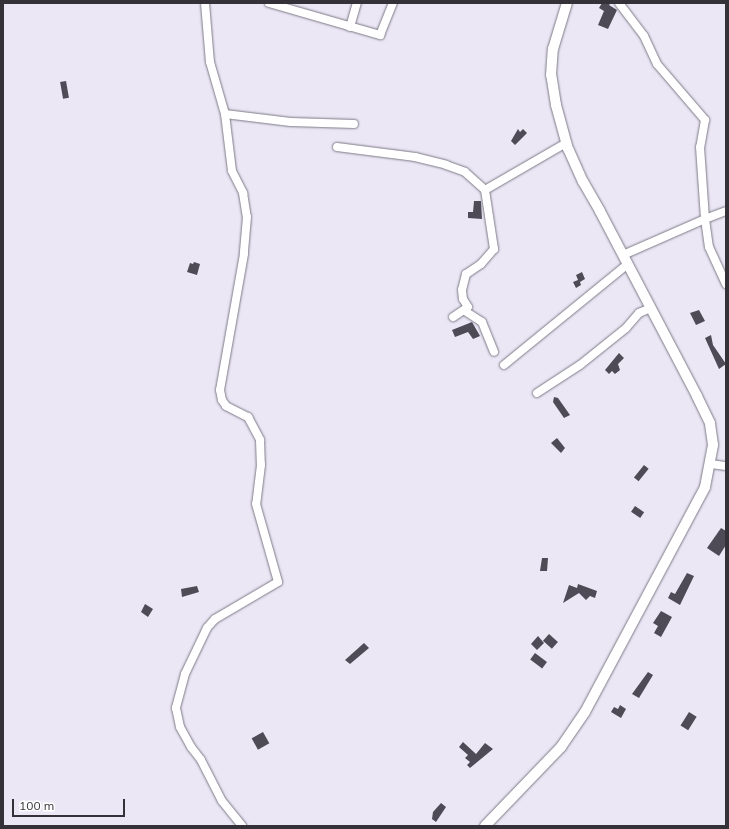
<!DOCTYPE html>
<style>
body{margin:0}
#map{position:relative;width:729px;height:829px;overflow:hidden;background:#ebe7f5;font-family:Mulish,sans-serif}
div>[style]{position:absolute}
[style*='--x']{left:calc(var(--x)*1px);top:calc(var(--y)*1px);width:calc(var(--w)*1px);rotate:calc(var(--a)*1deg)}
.building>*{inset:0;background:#4e4b57;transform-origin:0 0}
.roads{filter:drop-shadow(0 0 1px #7d7986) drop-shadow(0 0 1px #7d7986)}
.minor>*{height:8px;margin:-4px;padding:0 4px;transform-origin:4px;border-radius:4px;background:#fff}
.tertiary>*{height:10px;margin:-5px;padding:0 5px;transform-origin:5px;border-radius:5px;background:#fff}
span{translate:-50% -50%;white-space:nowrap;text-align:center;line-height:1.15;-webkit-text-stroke:4px #fff;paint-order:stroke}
.frame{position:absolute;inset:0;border:4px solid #343238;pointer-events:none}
.scale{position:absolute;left:12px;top:799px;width:113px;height:18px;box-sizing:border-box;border:2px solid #343238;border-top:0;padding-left:5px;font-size:12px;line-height:14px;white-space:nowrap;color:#343238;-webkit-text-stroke:3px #fff;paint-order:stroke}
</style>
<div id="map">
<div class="building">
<div style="clip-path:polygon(602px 3px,611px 3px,609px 5px,617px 10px,608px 29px,598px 25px,604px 11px,599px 8px)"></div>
<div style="left:66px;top:81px;width:17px;height:6px;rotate:80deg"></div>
<div style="clip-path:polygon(518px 129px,520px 132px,523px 129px,527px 133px,515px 145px,511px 141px)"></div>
<div style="clip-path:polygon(474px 201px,481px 201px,482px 219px,468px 218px,468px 212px,473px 212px)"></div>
<div style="clip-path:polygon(194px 262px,200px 264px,197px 275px,187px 272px,190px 263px,193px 264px)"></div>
<div style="clip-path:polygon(582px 272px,585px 279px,580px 282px,581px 285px,576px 288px,573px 282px,578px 280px,576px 275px)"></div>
<div style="clip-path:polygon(699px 310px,705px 321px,696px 325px,690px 313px)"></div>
<div style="clip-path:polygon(472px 322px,480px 336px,473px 339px,468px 332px,455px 337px,452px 330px)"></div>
<div style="clip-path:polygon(711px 335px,713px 345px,726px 364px,719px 369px,705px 338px)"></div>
<div style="clip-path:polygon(619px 353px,624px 358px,618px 364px,620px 370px,615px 374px,612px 371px,609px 374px,605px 370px)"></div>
<div style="clip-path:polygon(554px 397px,558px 398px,570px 415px,564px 418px,553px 402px)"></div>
<div style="clip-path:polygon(557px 438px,565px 448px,561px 453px,551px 443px)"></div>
<div style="left:644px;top:465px;width:6px;height:16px;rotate:39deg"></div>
<div style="left:635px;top:506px;width:11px;height:7px;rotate:34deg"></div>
<div style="clip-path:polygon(721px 528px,726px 531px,726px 545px,719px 556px,707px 548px)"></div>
<div style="clip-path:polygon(542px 558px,548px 558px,547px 571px,540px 571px)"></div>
<div style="clip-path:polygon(687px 573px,694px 576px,680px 605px,668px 598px,671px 592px,675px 594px)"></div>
<div style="clip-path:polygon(578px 584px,597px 591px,595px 598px,590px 596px,586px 600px,579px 593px,563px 603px,569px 585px,577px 588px)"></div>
<div style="clip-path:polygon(197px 586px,199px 592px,182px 597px,181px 589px)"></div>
<div style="clip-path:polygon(145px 604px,153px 609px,148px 617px,141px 612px)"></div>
<div style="clip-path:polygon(661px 611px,672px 617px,661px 637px,654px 633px,658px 626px,653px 623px)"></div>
<div style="left:549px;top:634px;width:12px;height:9px;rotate:42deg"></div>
<div style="clip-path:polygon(538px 636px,544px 643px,537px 650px,531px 644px)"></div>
<div style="clip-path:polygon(364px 643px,369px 648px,350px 664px,345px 660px)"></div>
<div style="left:535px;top:653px;width:15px;height:8px;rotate:37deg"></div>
<div style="clip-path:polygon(648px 672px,653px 675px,639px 698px,632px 694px)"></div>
<div style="clip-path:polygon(620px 705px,626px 709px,621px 718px,611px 712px,614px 707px,618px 709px)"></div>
<div style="left:689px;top:712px;width:9px;height:16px;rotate:32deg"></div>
<div style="left:263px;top:732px;width:13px;height:13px;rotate:61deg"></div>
<div style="clip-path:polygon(463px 742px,476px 754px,485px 743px,493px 749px,470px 768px,467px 765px,470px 762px,465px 758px,468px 755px,459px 747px)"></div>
<div style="clip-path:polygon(441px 803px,446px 807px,436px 822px,432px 819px,433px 812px)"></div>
</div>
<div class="roads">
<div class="minor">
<div style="--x:205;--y:3;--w:59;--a:85.2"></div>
<div style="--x:210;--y:62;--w:54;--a:73.9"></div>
<div style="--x:225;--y:114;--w:57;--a:83"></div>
<div style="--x:232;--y:171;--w:25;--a:63"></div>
<div style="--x:243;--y:193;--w:24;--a:81"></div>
<div style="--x:247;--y:217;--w:37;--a:95"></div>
<div style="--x:244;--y:254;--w:138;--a:100"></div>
<div style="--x:220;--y:390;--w:10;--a:79"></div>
<div style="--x:222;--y:400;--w:7;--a:56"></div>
<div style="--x:226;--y:406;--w:25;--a:27"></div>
<div style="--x:248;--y:417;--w:26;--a:62"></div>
<div style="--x:260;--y:440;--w:25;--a:88"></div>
<div style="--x:261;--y:465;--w:39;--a:97"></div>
<div style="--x:256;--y:504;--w:81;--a:74.2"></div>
<div style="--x:278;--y:582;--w:73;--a:149.6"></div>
<div style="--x:215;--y:619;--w:12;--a:132"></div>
<div style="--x:207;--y:628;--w:51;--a:115.6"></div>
<div style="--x:185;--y:674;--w:35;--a:105"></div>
<div style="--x:176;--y:708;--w:19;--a:78"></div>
<div style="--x:180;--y:727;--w:23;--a:61"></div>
<div style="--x:191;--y:747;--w:16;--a:52"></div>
<div style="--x:201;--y:760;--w:46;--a:62.9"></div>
<div style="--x:222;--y:801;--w:32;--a:51"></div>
<div style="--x:269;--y:3;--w:116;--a:16.1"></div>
<div style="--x:380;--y:35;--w:35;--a:-68"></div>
<div style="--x:619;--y:3;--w:41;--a:52.9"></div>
<div style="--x:644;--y:36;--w:31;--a:65"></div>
<div style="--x:657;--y:64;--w:74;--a:49.4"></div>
<div style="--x:705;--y:120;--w:27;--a:100"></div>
<div style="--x:700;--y:147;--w:72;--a:86"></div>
<div style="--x:705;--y:219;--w:22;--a:-21"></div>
<div style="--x:350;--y:27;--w:25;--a:-74"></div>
<div style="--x:225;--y:114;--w:66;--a:6.9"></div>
<div style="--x:291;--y:122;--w:63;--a:1.8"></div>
<div style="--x:337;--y:147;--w:79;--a:7.3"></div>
<div style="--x:415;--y:157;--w:32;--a:14"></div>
<div style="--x:446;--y:165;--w:20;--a:20"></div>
<div style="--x:465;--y:172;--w:27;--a:42"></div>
<div style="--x:485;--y:190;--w:60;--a:81.3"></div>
<div style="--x:494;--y:249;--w:20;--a:131"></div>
<div style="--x:481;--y:264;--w:18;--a:146"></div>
<div style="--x:466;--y:274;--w:16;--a:104"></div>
<div style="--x:462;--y:290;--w:9;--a:84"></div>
<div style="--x:463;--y:299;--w:9;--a:58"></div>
<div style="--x:468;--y:307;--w:18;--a:146"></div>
<div style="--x:485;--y:190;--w:94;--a:-30.1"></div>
<div style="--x:623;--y:255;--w:90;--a:-23.7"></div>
<div style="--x:705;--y:219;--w:28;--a:82"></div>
<div style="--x:709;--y:247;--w:41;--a:65.3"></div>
<div style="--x:465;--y:311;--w:20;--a:33"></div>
<div style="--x:482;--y:322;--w:32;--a:68"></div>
<div style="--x:504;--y:365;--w:160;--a:-39.2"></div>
<div style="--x:537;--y:393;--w:51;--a:-33.1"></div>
<div style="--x:580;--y:365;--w:59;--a:-38.8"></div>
<div style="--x:626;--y:328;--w:20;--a:-49"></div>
<div style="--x:639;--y:313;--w:13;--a:-23"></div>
<div style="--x:711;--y:464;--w:15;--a:8"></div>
</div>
<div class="tertiary">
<div style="--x:485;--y:826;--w:110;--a:-46.1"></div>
<div style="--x:561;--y:747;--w:42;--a:-55.6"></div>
<div style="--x:585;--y:712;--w:255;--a:-61.9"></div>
<div style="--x:705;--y:487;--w:43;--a:-79.2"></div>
<div style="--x:713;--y:445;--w:22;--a:-98"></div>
<div style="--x:710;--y:423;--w:30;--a:-116"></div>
<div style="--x:697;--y:396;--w:209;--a:-117.7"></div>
<div style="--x:600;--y:211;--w:34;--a:-120"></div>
<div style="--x:583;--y:182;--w:36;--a:-114"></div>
<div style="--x:568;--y:149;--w:46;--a:-105.3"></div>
<div style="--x:556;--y:105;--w:30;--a:-99"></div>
<div style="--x:551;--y:75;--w:26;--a:-86"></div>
<div style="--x:553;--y:49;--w:48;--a:-73.1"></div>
</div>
</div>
<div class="frame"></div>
<div class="scale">100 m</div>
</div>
